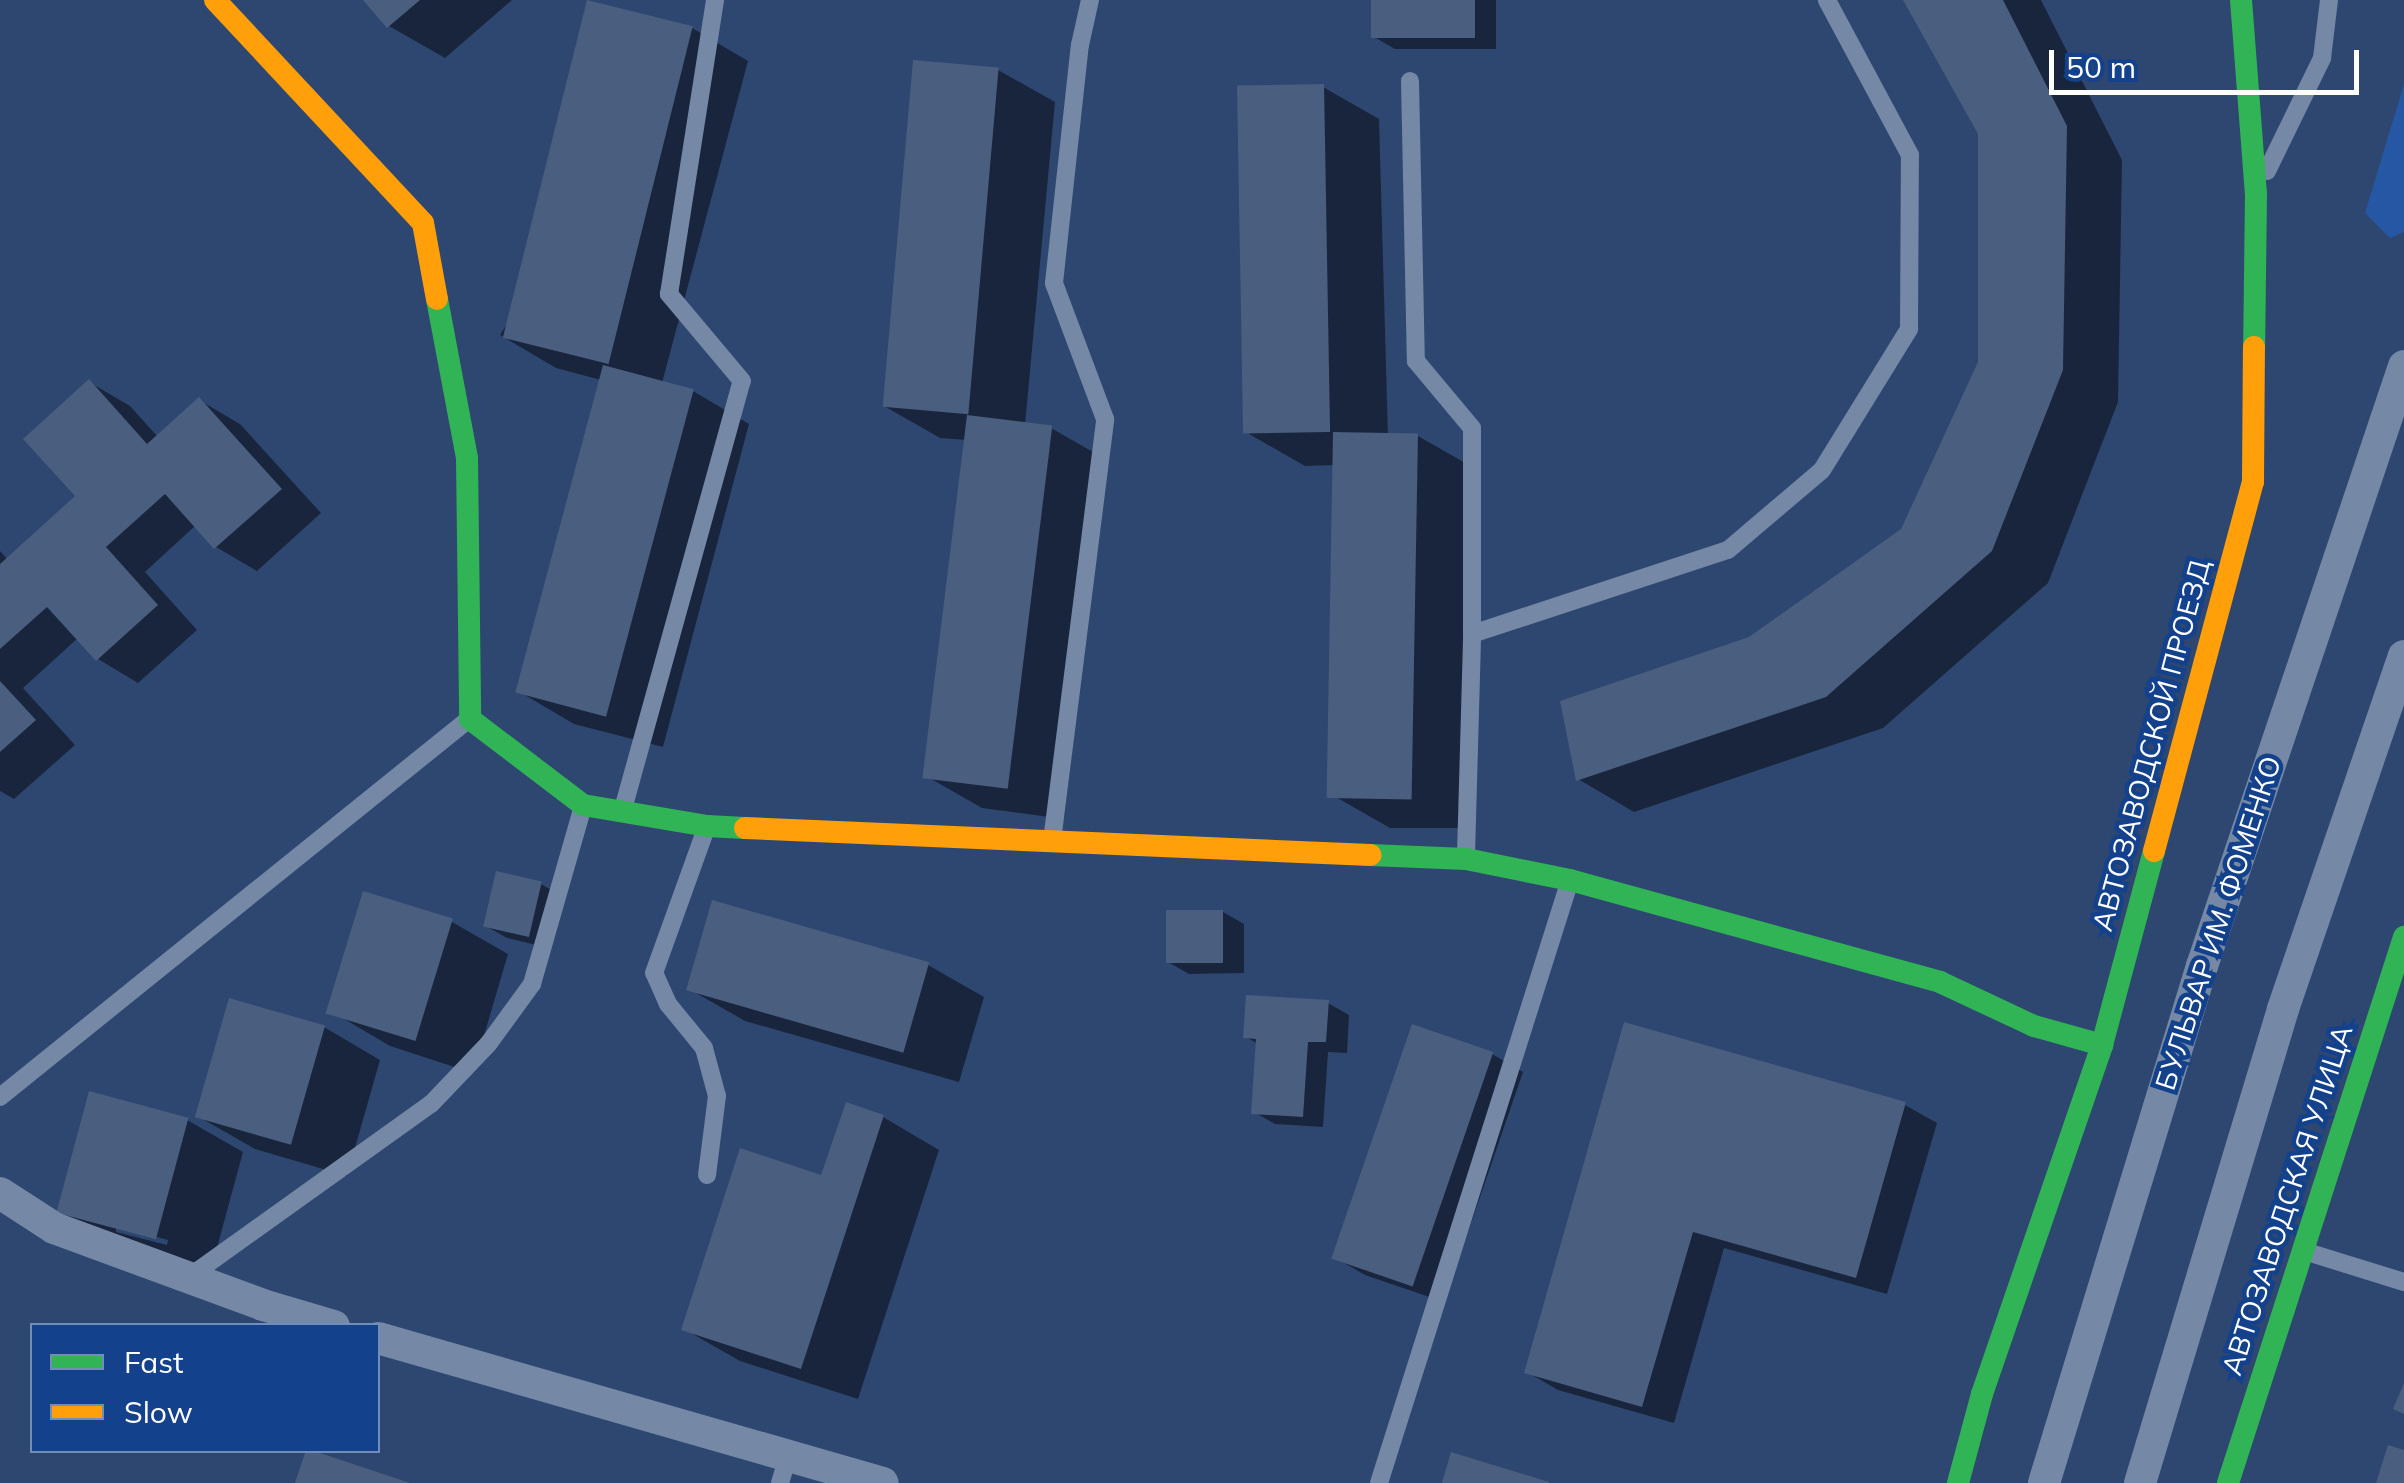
<!DOCTYPE html>
<meta charset="utf-8">
<style>
body{margin:0}
#map{position:relative;width:2404px;height:1483px;overflow:hidden;background:#2e4771;font-family:Mulish,sans-serif}
div>[style]{position:absolute}
[style*='--x']{left:calc(var(--x)*1px);top:calc(var(--y)*1px);width:calc(var(--w)*1px);rotate:calc(var(--a)*1deg)}
.green>*{inset:0;background:#2657a4}
.shadow>*{inset:0;background:#0007}
.building>*{inset:0;background:#4a5e7f;transform-origin:0 0}
.lane>*{height:18px;margin:-9px;padding:0 9px;transform-origin:9px;border-radius:9px;background:#7588a5}
.street>*{height:32px;margin:-16px;padding:0 16px;transform-origin:16px;border-radius:16px;background:#7588a5}
.fast>*{height:22px;margin:-11px;padding:0 11px;transform-origin:11px;border-radius:11px;background:#30b455}
.slow>*{height:22px;margin:-11px;padding:0 11px;transform-origin:11px;border-radius:11px;background:#ff9f0a}
span{translate:-50% -50%;white-space:nowrap;text-align:center;line-height:1.15;-webkit-text-stroke:9px #13418c;paint-order:stroke}
.street-label{font-size:28px;color:#fff}
.legend{position:absolute;left:30px;top:1323px;width:350px;height:130px;box-sizing:border-box;background:#13418c;border:2px solid #718dba;margin:0;padding:12px 18px;list-style:none;font-size:30px;color:#fff}
.legend li{display:flex;align-items:center;gap:20px;height:50px}
.legend b{width:50px;border:2px solid #718dba}
.scale{position:absolute;left:2049px;top:50px;width:310px;height:45px;box-sizing:border-box;border:5px solid #fff;border-top:0;padding-left:12px;font-size:30px;line-height:35px;white-space:nowrap;color:#fff;-webkit-text-stroke:8px #13418c;paint-order:stroke}
</style>
<div id="map">
<div class="green">
<div style="clip-path:polygon(2404px 84px,2404px 232px,2390px 238px,2365px 213px)"></div>
</div>
<div class="shadow">
<div style="clip-path:polygon(366px 0,512px 0,445px 58px,389px 26px)"></div>
<div style="clip-path:polygon(1374px 0,1496px 0,1496px 49px,1395px 49px,1374px 37px)"></div>
<div style="clip-path:polygon(1906px 0,2041px 0,2122px 160px,2118px 402px,2048px 583px,1883px 728px,1634px 812px,1578px 779px,1750px 639px,1903px 531px,1980px 363px,1980px 133px)"></div>
<div style="clip-path:polygon(692px 28px,748px 61px,662px 383px,693px 391px,749px 424px,663px 747px,574px 724px,518px 691px,601px 380px,556px 368px,500px 335px)"></div>
<div style="clip-path:polygon(998px 70px,1055px 102px,1025px 425px,1051px 428px,1107px 460px,1064px 819px,982px 808px,926px 776px,967px 440px,940px 438px,884px 406px)"></div>
<div style="clip-path:polygon(1323px 87px,1379px 119px,1388px 435px,1418px 436px,1474px 468px,1473px 828px,1390px 828px,1334px 796px,1335px 465px,1305px 466px,1249px 434px)"></div>
<div style="clip-path:polygon(89px 382px,130px 406px,158px 437px,199px 400px,240px 424px,321px 513px,257px 571px,216px 547px,196px 525px,145px 572px,197px 630px,138px 683px,98px 659px,78px 638px,23px 688px,75px 745px,14px 799px,0 791px,0 551px,8px 560px,79px 496px)"></div>
<div style="clip-path:polygon(541px 884px,562px 896px,549px 948px,507px 938px,486px 926px)"></div>
<div style="clip-path:polygon(1223px 912px,1244px 924px,1244px 973px,1189px 974px,1168px 962px)"></div>
<div style="clip-path:polygon(452px 922px,508px 954px,473px 1073px,390px 1046px,334px 1013px)"></div>
<div style="clip-path:polygon(928px 965px,984px 997px,959px 1082px,745px 1021px,689px 989px)"></div>
<div style="clip-path:polygon(1328px 1003px,1349px 1015px,1347px 1053px,1328px 1052px,1323px 1127px,1275px 1124px,1254px 1112px,1258px 1044px,1246px 1037px)"></div>
<div style="clip-path:polygon(1626px 1025px,1905px 1105px,1937px 1123px,1887px 1294px,1724px 1248px,1674px 1423px,1558px 1390px,1527px 1372px)"></div>
<div style="clip-path:polygon(324px 1027px,380px 1060px,347px 1176px,255px 1149px,199px 1117px)"></div>
<div style="clip-path:polygon(1492px 1054px,1523px 1072px,1444px 1302px,1365px 1275px,1334px 1257px)"></div>
<div style="clip-path:polygon(883px 1117px,939px 1150px,858px 1399px,740px 1361px,684px 1329px)"></div>
<div style="clip-path:polygon(evenodd,187px 1120px,243px 1152px,211px 1270px,115px 1244px,59px 1212px,187px 1120px,116px 1226px,168px 1240px,167px 1245px,116px 1232px,116px 1226px)"></div>
</div>
<div class="building">
<div style="clip-path:polygon(363px 0,420px 0,387px 28px)"></div>
<div style="left:587px;top:0;width:109px;height:348px;rotate:14deg"></div>
<div style="left:1371px;top:0;width:104px;height:38px"></div>
<div style="clip-path:polygon(1903px 0,2003px 0,2067px 126px,2063px 370px,1992px 551px,1826px 697px,1576px 781px,1560px 701px,1749px 637px,1901px 529px,1978px 362px,1978px 134px)"></div>
<div style="left:913px;top:60px;width:86px;height:348px;rotate:5deg"></div>
<div style="left:1324px;top:84px;width:348px;height:87px;rotate:89deg"></div>
<div style="left:603px;top:365px;width:94px;height:339px;rotate:15deg"></div>
<div style="clip-path:polygon(89px 379px,147px 444px,199px 397px,282px 489px,214px 549px,165px 494px,106px 547px,158px 605px,96px 661px,47px 607px,0 649px,0 564px,75px 496px,23px 439px)"></div>
<div style="left:967px;top:415px;width:86px;height:366px;rotate:7deg"></div>
<div style="left:1333px;top:432px;width:85px;height:366px;rotate:1deg"></div>
<div style="clip-path:polygon(0 681px,36px 720px,0 752px)"></div>
<div style="left:496px;top:871px;width:47px;height:57px;rotate:13deg"></div>
<div style="left:363px;top:891px;width:94px;height:128px;rotate:17deg"></div>
<div style="left:712px;top:900px;width:226px;height:94px;rotate:16deg"></div>
<div style="left:1166px;top:910px;width:57px;height:53px"></div>
<div style="clip-path:polygon(1246px 995px,1329px 1000px,1326px 1042px,1308px 1042px,1303px 1117px,1251px 1114px,1256px 1039px,1243px 1038px)"></div>
<div style="left:229px;top:998px;width:100px;height:124px;rotate:16deg"></div>
<div style="clip-path:polygon(1624px 1022px,1906px 1102px,1856px 1278px,1693px 1232px,1642px 1407px,1524px 1373px)"></div>
<div style="left:1412px;top:1024px;width:86px;height:248px;rotate:19deg"></div>
<div style="left:89px;top:1091px;width:103px;height:126px;rotate:15deg"></div>
<div style="clip-path:polygon(846px 1102px,884px 1115px,801px 1369px,681px 1330px,740px 1148px,821px 1175px)"></div>
<div style="clip-path:polygon(2404px 1383px,2404px 1414px,2393px 1409px)"></div>
<div style="clip-path:polygon(2388px 1445px,2404px 1450px,2404px 1483px,2376px 1483px)"></div>
<div style="clip-path:polygon(306px 1450px,311px 1450px,410px 1483px,295px 1483px)"></div>
<div style="clip-path:polygon(1451px 1452px,1549px 1482px,1549px 1483px,1442px 1483px)"></div>
</div>
<div class="lane">
<div style="--x:1410;--y:81;--w:280;--a:88.8"></div>
<div style="--x:1416;--y:361;--w:87;--a:50.1"></div>
<div style="--x:1472;--y:428;--w:206;--a:90"></div>
<div style="--x:2267;--y:171;--w:126;--a:-64"></div>
<div style="--x:2322;--y:58;--w:58;--a:-83.1"></div>
<div style="--x:623;--y:809;--w:444;--a:-74.5"></div>
<div style="--x:742;--y:381;--w:114;--a:-130"></div>
<div style="--x:669;--y:294;--w:298;--a:-81.1"></div>
<div style="--x:1052;--y:841;--w:425;--a:-82.8"></div>
<div style="--x:1105;--y:419;--w:145;--a:-110.6"></div>
<div style="--x:1054;--y:283;--w:239;--a:-83.8"></div>
<div style="--x:1080;--y:45;--w:46;--a:-77.5"></div>
<div style="--x:1466;--y:855;--w:221;--a:-88.4"></div>
<div style="--x:1472;--y:634;--w:269;--a:-18.2"></div>
<div style="--x:1728;--y:550;--w:123;--a:-40.4"></div>
<div style="--x:1822;--y:470;--w:166;--a:-58.3"></div>
<div style="--x:1909;--y:329;--w:174;--a:-89.7"></div>
<div style="--x:1910;--y:155;--w:176;--a:-118.2"></div>
<div style="--x:0;--y:1097;--w:602;--a:-38.87"></div>
<div style="--x:707;--y:1175;--w:80;--a:-82.8"></div>
<div style="--x:717;--y:1096;--w:50;--a:-105.2"></div>
<div style="--x:704;--y:1048;--w:57;--a:-129.3"></div>
<div style="--x:668;--y:1004;--w:34;--a:-114"></div>
<div style="--x:654;--y:973;--w:156;--a:-70.2"></div>
<div style="--x:2304;--y:1251;--w:105;--a:17.2"></div>
<div style="--x:189;--y:1277;--w:297;--a:-35.6"></div>
<div style="--x:431;--y:1104;--w:84;--a:-46.4"></div>
<div style="--x:489;--y:1043;--w:73;--a:-53.9"></div>
<div style="--x:532;--y:984;--w:185;--a:-74"></div>
<div style="--x:780;--y:1483;--w:28;--a:-73"></div>
<div style="--x:1379;--y:1483;--w:633;--a:-72.42"></div>
</div>
<div class="street">
<div style="--x:0;--y:1193;--w:64;--a:32.9"></div>
<div style="--x:54;--y:1228;--w:223;--a:20.2"></div>
<div style="--x:263;--y:1305;--w:74;--a:16.5"></div>
<div style="--x:378;--y:1338;--w:525;--a:16.02"></div>
<div style="--x:2044;--y:1483;--w:541;--a:-73.01"></div>
<div style="--x:2202;--y:966;--w:633;--a:-71.39"></div>
<div style="--x:2140;--y:1483;--w:495;--a:-73.2"></div>
<div style="--x:2283;--y:1009;--w:373;--a:-71.1"></div>
</div>
<div class="fast">
<div style="--x:2241;--y:0;--w:195;--a:85.6"></div>
<div style="--x:2256;--y:194;--w:153;--a:90.7"></div>
<div style="--x:437;--y:299;--w:162;--a:79.3"></div>
<div style="--x:467;--y:458;--w:261;--a:89.3"></div>
<div style="--x:470;--y:719;--w:142;--a:37.3"></div>
<div style="--x:583;--y:805;--w:126;--a:9.6"></div>
<div style="--x:707;--y:826;--w:38;--a:3"></div>
<div style="--x:1370;--y:855;--w:96;--a:2.4"></div>
<div style="--x:1466;--y:859;--w:106;--a:11.4"></div>
<div style="--x:1570;--y:880;--w:384;--a:15.4"></div>
<div style="--x:1940;--y:982;--w:104;--a:25.1"></div>
<div style="--x:2034;--y:1026;--w:71;--a:15.6"></div>
<div style="--x:1958;--y:1483;--w:92;--a:-74.9"></div>
<div style="--x:1982;--y:1394;--w:369;--a:-71"></div>
<div style="--x:2102;--y:1045;--w:201;--a:-75"></div>
<div style="--x:2228;--y:1483;--w:574;--a:-72.13"></div>
</div>
<div class="slow">
<div style="--x:215;--y:0;--w:305;--a:47"></div>
<div style="--x:423;--y:223;--w:77;--a:79.6"></div>
<div style="--x:745;--y:828;--w:626;--a:2.47"></div>
<div style="--x:2154;--y:851;--w:382;--a:-75"></div>
<div style="--x:2253;--y:482;--w:135;--a:-89.6"></div>
</div>
<div class="street-label">
<span style="left:2151px;top:745px;rotate:-75deg">АВТОЗАВОДСКОЙ ПРОЕЗД</span>
<span style="left:2218px;top:923px;rotate:-72deg">БУЛЬВАР ИМ. ФОМЕНКО</span>
<span style="left:2287px;top:1200px;rotate:-72deg">АВТОЗАВОДСКАЯ УЛИЦА</span>
</div>
<ul class="legend">
<li><b style="height:12px;background:#30b455"></b>Fast</li>
<li><b style="height:12px;background:#ff9f0a"></b>Slow</li>
</ul>
<div class="scale">50 m</div>
</div>
